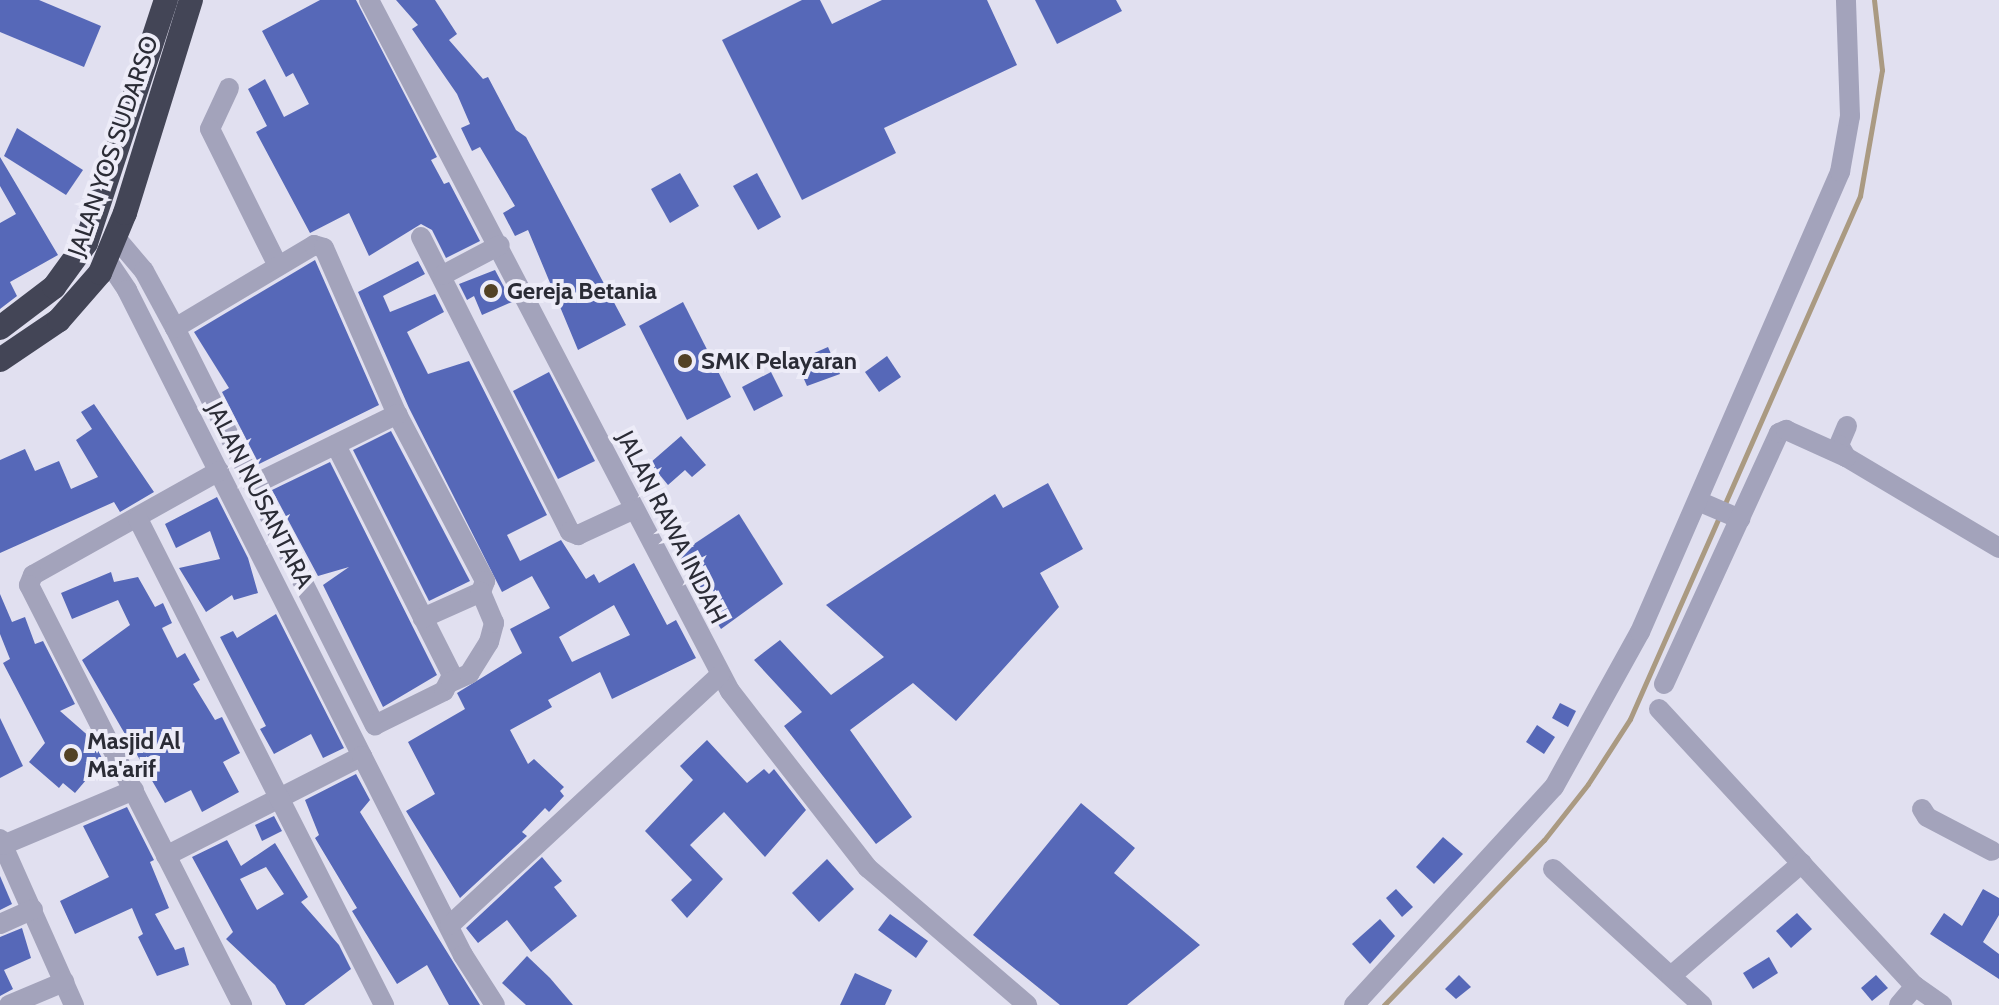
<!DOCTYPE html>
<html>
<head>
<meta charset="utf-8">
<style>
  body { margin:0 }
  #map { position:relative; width:1999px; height:1005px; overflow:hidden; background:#e1e0f0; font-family:Cabin,sans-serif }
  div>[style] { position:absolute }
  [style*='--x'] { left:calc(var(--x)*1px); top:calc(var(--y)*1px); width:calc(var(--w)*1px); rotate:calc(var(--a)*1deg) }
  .stream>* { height:5px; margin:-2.5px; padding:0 2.5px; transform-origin:2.5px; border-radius:2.5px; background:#aa9a82 }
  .building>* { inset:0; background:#5668b8 }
  .minor>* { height:20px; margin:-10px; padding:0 10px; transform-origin:10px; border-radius:10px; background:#a3a3bb }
  .highway>* { height:24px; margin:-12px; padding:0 12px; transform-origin:12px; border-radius:12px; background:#434556 }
  .dots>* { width:22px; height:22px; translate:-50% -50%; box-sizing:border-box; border:4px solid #edecf8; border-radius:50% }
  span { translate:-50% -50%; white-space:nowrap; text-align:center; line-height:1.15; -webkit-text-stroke:8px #edecf8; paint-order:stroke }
  .street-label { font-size:24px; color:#2b2c36 }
  .poi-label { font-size:24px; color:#2b2c36; font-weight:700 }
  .left { translate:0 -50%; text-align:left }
</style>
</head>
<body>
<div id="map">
  <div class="stream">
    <div style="--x:1723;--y:508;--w:341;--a:-66.3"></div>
    <div style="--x:1860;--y:196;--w:128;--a:-80.1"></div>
    <div style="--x:1882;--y:70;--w:70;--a:-96.5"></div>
    <div style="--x:1384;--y:1005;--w:230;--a:-45.9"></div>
    <div style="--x:1544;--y:840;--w:71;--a:-51.8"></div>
    <div style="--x:1588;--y:784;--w:77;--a:-57.1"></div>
    <div style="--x:1630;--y:719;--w:221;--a:-66.2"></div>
  </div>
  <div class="building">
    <div style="clip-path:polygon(0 0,39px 0,101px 26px,84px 67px,0 32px)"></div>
    <div style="clip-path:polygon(320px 0,356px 0,437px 157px,431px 160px,444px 184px,449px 182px,480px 241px,446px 258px,432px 230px,421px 224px,369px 256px,349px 213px,310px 233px,256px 132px,267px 126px,248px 89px,265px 79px,284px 117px,309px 104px,293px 73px,286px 77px,262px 31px)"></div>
    <div style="clip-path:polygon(396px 0,435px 0,457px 34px,449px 40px,483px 79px,488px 77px,516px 130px,526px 137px,626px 325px,578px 350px,528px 230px,515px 236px,503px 213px,515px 206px,480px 147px,472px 151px,461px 128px,470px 124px,457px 94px,412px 29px,418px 25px)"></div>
    <div style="clip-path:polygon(802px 0,820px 0,832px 24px,882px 0,987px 0,1017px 65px,884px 128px,896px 153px,802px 200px,722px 40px)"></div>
    <div style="clip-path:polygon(1035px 0,1116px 0,1122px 11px,1057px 44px)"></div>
    <div style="clip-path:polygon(17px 128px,83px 170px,66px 195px,4px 156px)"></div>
    <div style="clip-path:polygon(0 157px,58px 255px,10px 282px,17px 296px,0 309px,0 223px,16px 214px,0 186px)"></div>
    <div style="clip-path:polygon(680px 173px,699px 206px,670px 223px,651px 189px)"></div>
    <div style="clip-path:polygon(757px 173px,781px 217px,758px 230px,733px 186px)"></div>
    <div style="clip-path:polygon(315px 260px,379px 405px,259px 464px,222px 392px,229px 388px,194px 332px)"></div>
    <div style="clip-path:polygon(evenodd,418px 261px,425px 274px,383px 296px,390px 312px,435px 294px,444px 312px,407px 332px,428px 374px,469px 361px,547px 515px,507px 535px,520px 561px,561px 540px,586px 579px,594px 574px,599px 583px,634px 563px,667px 625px,676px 620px,696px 658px,612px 699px,600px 672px,548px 700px,552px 707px,510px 730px,528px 764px,534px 759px,564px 787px,560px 791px,564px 796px,549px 812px,545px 808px,522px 832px,527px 836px,460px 898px,406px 811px,435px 794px,408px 742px,465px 709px,457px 693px,522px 653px,510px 629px,550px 608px,532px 576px,502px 592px,409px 408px,358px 292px,418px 261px,614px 605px,630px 635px,572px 662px,559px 637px,614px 605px)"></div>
    <div style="clip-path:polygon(495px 270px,512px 302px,482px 315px,474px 296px,467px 300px,459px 284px)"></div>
    <div style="clip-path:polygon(683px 302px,731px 397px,687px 420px,639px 326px)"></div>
    <div style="clip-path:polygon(828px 347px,840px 374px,807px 386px,796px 361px)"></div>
    <div style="clip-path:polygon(887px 356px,901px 377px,879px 392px,865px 372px)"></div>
    <div style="clip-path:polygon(549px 372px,595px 461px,558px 479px,513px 391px)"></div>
    <div style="clip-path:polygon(771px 372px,783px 396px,754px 411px,742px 387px)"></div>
    <div style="clip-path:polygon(94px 404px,154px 492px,120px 512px,114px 502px,0 553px,0 460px,25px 449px,35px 471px,59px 461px,71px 489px,98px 477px,76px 440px,92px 429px,81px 412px)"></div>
    <div style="clip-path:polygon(391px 431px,470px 581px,429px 601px,353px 450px)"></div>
    <div style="clip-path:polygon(681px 436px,706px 465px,692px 477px,685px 470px,668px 485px,650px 463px)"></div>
    <div style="clip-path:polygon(330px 462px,437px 675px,383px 707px,323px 585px,349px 567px,318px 576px,272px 490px)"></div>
    <div style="clip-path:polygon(1048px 483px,1083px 549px,1040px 573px,1059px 607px,956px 721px,913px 683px,850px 730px,912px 817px,876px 844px,784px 726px,802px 712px,754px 660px,780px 640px,831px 695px,884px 657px,826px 605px,995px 494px,1003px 508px)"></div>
    <div style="clip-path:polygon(217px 497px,248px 558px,258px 593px,234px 600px,232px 595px,206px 612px,179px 568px,220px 559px,210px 531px,176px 548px,165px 524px)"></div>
    <div style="clip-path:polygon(739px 514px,783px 584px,721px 629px,676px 556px)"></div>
    <div style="clip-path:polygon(111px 572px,114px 582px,138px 577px,155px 607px,163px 603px,172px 623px,162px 628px,177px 658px,185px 653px,200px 680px,193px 684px,215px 720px,222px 717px,240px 753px,223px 762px,239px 792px,202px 812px,191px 790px,165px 803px,82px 660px,130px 625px,118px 600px,72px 619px,61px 593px)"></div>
    <div style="clip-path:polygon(0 594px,12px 622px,25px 617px,35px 644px,43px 641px,75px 704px,60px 711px,92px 739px,103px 760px,75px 793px,63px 783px,59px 788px,29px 762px,45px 743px,3px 663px,10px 659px,0 634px)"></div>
    <div style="clip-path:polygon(276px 614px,344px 748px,323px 758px,311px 734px,274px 754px,260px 729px,266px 726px,220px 637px,233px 631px,237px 638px)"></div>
    <div style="clip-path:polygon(1560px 703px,1576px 711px,1568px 727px,1552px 718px)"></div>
    <div style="clip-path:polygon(0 718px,23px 766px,0 778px)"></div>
    <div style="clip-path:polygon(1537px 725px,1555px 737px,1544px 754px,1526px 742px)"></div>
    <div style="clip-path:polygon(707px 740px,747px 783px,764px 769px,769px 774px,774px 769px,806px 810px,765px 857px,724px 812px,690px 845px,723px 879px,687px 918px,671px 900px,692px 880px,645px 831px,693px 780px,680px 766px)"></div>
    <div style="clip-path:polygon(356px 774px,370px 800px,360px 812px,480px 1005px,449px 1005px,427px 965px,397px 984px,352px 911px,357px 908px,315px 838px,319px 835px,305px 800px)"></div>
    <div style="clip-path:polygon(1081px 803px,1135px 848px,1114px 873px,1200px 945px,1127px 1005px,1060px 1005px,973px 935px)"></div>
    <div style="clip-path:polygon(127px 807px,154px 860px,150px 862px,169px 908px,155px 914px,175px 950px,184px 947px,189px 965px,157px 976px,138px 937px,143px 934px,132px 908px,75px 934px,60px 901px,109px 877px,83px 826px)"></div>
    <div style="clip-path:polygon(274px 816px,282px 831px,262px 841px,255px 825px)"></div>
    <div style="clip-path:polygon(1443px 837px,1463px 854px,1434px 884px,1416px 867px)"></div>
    <div style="clip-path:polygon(evenodd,227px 840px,241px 866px,275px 843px,308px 897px,301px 902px,339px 945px,351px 969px,304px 1005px,286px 1005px,275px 985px,226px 939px,233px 932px,192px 857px,227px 840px,266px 867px,284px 894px,257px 910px,240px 879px,266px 867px)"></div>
    <div style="clip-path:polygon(542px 857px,562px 881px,554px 887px,577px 916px,531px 952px,507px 920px,478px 943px,466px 928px)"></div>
    <div style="clip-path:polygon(827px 859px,854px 889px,819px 922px,792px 893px)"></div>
    <div style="clip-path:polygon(0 876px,12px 904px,0 910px)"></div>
    <div style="clip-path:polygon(1396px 889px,1413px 907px,1402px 917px,1386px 898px)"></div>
    <div style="clip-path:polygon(1983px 889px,1999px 898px,1999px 915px,1983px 942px,1999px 954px,1999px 979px,1930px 934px,1944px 913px,1962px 926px)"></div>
    <div style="clip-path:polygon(1797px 913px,1812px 929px,1791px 948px,1776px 931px)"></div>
    <div style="clip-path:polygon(890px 914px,928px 941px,916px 958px,878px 930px)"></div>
    <div style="clip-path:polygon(1380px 919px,1395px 936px,1370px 964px,1352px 944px)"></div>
    <div style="clip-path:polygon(22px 928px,31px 958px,4px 970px,13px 989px,0 996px,0 937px)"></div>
    <div style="clip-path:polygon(527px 956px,550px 978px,573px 1005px,526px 1005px,502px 983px)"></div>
    <div style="clip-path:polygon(1769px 957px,1778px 973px,1753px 989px,1743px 973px)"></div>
    <div style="clip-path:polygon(855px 973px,892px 990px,885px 1005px,840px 1005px)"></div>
    <div style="clip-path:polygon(1459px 975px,1471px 987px,1456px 999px,1445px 989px)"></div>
    <div style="clip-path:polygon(1876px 975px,1888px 988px,1872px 1001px,1861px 988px)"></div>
  </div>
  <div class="minor">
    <div style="--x:369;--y:0;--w:780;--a:62.42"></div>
    <div style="--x:730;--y:691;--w:224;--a:52.1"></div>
    <div style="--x:868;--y:868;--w:210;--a:40.7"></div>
    <div style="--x:229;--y:88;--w:45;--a:114.9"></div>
    <div style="--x:210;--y:129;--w:153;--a:63.6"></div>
    <div style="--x:421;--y:237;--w:330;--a:63.2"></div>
    <div style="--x:570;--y:532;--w:9;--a:21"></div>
    <div style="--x:578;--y:535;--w:60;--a:-24.8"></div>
    <div style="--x:116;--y:238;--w:43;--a:49.7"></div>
    <div style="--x:144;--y:271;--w:65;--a:61.5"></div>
    <div style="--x:175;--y:328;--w:445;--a:63.3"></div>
    <div style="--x:375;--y:725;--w:77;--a:-26.2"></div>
    <div style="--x:444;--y:691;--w:18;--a:-63"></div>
    <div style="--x:452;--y:675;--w:258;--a:-116.8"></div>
    <div style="--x:107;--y:260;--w:36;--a:56"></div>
    <div style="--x:127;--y:290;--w:522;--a:63.24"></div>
    <div style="--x:362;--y:756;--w:220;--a:153"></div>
    <div style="--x:443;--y:275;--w:64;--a:-27.8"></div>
    <div style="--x:175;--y:328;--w:162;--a:-30.8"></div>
    <div style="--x:314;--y:245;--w:10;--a:17"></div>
    <div style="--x:324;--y:248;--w:181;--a:66.3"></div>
    <div style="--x:397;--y:414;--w:189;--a:62.2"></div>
    <div style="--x:485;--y:581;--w:12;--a:110"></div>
    <div style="--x:481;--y:592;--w:64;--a:155.9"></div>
    <div style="--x:1847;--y:426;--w:21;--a:113"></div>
    <div style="--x:1839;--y:445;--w:14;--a:60"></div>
    <div style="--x:1846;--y:457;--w:178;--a:30.7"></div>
    <div style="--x:219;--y:471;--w:213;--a:150.8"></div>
    <div style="--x:33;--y:575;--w:11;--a:112"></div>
    <div style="--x:29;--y:585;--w:471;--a:63.1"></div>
    <div style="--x:253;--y:485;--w:161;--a:-26.2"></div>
    <div style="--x:1698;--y:501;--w:46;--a:23.2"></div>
    <div style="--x:138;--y:519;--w:545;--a:63.15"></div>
    <div style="--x:451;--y:682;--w:20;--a:-24"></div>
    <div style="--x:469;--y:674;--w:38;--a:-58"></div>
    <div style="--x:489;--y:642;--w:20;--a:-75"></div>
    <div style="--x:494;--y:623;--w:34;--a:-113"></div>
    <div style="--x:1664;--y:684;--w:276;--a:-65.4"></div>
    <div style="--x:1779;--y:433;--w:8;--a:-23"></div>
    <div style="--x:1786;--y:430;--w:66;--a:24.2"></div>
    <div style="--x:1659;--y:709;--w:377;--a:47.3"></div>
    <div style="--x:1915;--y:986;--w:33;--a:35"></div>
    <div style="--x:362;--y:756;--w:223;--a:63.1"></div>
    <div style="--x:463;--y:955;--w:59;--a:57.4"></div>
    <div style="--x:1922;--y:809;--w:9;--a:58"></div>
    <div style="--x:1927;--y:817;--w:73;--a:27.6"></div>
    <div style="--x:0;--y:839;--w:182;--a:66"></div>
    <div style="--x:3;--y:845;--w:142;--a:-22.8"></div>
    <div style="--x:1553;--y:869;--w:202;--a:42.4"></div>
    <div style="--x:0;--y:924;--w:36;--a:-24"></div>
    <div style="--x:450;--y:925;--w:368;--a:-42.8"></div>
    <div style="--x:1671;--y:976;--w:173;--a:-40.8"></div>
    <div style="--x:9;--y:1005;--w:60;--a:-22.7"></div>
    <div style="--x:1354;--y:1005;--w:296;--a:-47.5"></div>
    <div style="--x:1554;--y:787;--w:177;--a:-61"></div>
    <div style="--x:1640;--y:632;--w:502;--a:-66.5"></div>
    <div style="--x:1840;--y:172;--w:57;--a:-79.9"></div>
    <div style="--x:1850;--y:116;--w:116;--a:-92"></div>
    <div style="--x:1899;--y:1005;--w:25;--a:-50"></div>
  </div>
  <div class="highway">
    <div style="--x:0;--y:328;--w:68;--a:-37.2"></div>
    <div style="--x:54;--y:287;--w:54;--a:-54"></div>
    <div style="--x:86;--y:243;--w:256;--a:-71.8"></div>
    <div style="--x:0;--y:360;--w:71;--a:-34.1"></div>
    <div style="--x:59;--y:320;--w:62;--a:-48.9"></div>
    <div style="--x:100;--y:273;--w:65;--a:-67.4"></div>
    <div style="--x:125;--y:213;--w:223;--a:-72.8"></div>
  </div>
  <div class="dots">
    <div style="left:491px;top:291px;background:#534225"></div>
    <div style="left:685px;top:361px;background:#534225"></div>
    <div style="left:71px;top:755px;background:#534225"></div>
  </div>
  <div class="street-label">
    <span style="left:113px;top:146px;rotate:-71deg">JALAN YOS SUDARSO</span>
    <span style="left:260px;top:495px;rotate:63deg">JALAN NUSANTARA</span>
    <span style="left:672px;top:527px;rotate:63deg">JALAN RAWA INDAH</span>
  </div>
  <div class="poi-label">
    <span class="left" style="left:507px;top:291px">Gereja Betania</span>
    <span class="left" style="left:701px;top:361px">SMK Pelayaran</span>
    <span class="left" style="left:87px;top:755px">Masjid Al<br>Ma'arif</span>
  </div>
</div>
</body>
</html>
